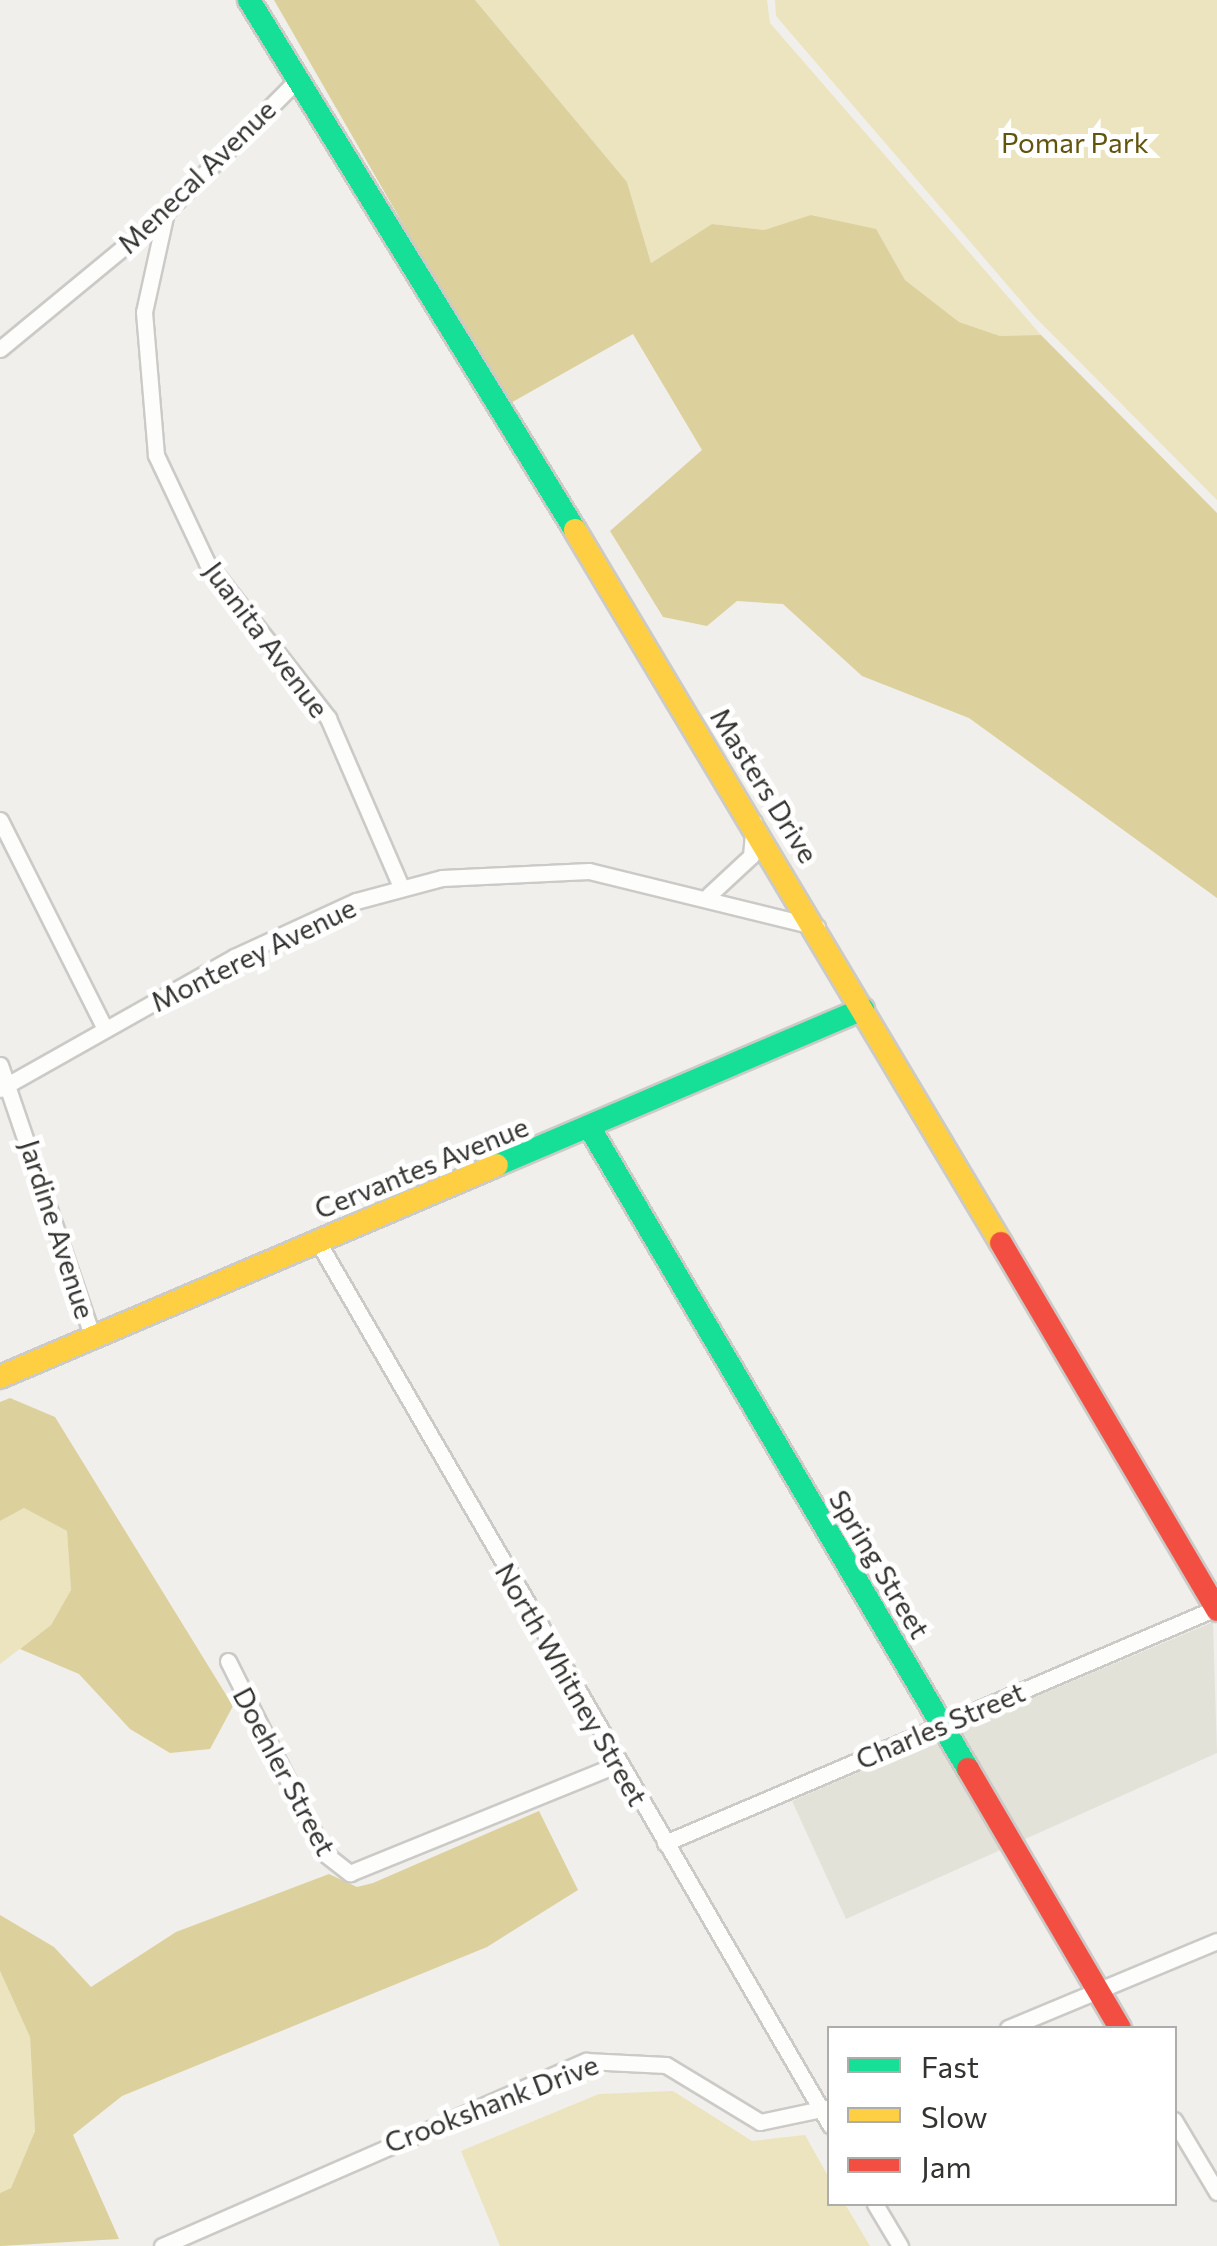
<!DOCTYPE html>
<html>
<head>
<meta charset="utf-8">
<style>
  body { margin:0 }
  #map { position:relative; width:1217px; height:2246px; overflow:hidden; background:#f0efeb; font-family:Commissioner,sans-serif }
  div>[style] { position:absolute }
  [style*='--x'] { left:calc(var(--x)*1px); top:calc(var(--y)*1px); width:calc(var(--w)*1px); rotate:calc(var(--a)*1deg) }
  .built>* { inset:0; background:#e3e2d8 }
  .green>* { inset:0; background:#ece4be }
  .forest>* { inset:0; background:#dcd09d }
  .roads { filter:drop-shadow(2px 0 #cbcac7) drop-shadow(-2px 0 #cbcac7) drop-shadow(0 2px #cbcac7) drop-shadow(0 -2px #cbcac7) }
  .street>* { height:15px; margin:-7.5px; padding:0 7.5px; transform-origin:7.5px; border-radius:7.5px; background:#fdfdfc }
  .fast>* { height:22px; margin:-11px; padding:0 11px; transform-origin:11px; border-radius:11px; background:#16e098 }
  .slow>* { height:22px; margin:-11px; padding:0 11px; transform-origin:11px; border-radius:11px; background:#ffcf43 }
  .jam>* { height:22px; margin:-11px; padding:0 11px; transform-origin:11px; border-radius:11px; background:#f24e42 }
  span { translate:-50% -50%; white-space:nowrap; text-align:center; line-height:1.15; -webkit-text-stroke:10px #fff; paint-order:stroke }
  .park-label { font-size:28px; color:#61540c }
  .street-label { font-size:28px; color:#333330 }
  .legend { position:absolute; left:827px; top:2026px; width:350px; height:180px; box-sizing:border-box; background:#fff; border:2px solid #adadac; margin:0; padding:12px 18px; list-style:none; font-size:30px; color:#333330 }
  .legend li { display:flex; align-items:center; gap:20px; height:50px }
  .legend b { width:50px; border:2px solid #adadac }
</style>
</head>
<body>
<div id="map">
  <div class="built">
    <div style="clip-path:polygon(1213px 1622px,1217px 1753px,1023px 1840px,957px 1730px)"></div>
    <div style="clip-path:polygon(939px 1738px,1005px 1848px,846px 1919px,792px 1801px)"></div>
  </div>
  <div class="green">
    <div style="clip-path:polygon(475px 0,767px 0,770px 23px,1041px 335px,1000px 336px,959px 322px,905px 280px,876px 230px,812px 215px,764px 230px,712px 224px,651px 263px,627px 182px)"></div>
    <div style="clip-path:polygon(775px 0,1217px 0,1217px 500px,1034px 316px,776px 16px)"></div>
    <div style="clip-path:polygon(24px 1508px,67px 1531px,71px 1590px,51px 1625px,0 1664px,0 1521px)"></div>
    <div style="clip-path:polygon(0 1971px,30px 2037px,35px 2131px,11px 2188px,0 2193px)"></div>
    <div style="clip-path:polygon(673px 2091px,752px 2141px,805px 2135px,829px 2178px,830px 2204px,845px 2204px,870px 2246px,500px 2246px,461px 2151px,599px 2094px)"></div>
  </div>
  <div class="forest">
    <div style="clip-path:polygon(274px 0,475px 0,627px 182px,651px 263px,712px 224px,764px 230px,811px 215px,876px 229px,905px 280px,959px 322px,1000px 336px,1041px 335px,1217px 513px,1217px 898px,969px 718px,862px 676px,783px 604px,737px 601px,707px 626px,663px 617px,610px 531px,702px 450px,633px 334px,507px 405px)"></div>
    <div style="clip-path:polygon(10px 1398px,55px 1417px,233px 1706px,210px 1749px,170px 1753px,130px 1729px,79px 1674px,20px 1649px,51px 1625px,71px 1590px,67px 1531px,24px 1508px,0 1521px,0 1402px)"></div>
    <div style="clip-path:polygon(539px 1811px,578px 1890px,487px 1947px,122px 2096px,73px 2135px,119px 2239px,0 2246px,0 2193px,11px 2188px,35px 2131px,30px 2037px,0 1971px,0 1915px,54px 1947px,91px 1987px,176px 1932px,329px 1874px,357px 1887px,373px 1883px)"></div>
  </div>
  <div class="roads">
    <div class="street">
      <div style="--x:166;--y:212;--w:102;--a:102.4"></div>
      <div style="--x:144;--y:312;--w:144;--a:85.2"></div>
      <div style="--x:156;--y:455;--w:119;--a:64.7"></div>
      <div style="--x:207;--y:563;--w:197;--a:52"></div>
      <div style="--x:328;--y:718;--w:184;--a:66.6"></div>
      <div style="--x:0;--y:349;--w:215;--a:-39.5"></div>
      <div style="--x:166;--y:212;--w:187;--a:-45.2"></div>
      <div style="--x:0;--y:820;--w:234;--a:63.3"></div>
      <div style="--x:709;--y:895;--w:57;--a:-42.9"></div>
      <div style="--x:751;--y:856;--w:34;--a:-85"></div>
      <div style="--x:0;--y:1065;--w:288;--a:71.2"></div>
      <div style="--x:0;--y:1089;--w:269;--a:-29.4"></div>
      <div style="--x:234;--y:957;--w:134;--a:-24.7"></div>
      <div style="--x:356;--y:901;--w:89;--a:-15"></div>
      <div style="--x:442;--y:878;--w:147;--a:-2.7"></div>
      <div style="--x:589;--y:871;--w:235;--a:13.8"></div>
      <div style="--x:318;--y:1242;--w:1021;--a:59.89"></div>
      <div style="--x:228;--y:1661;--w:215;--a:63.4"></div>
      <div style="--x:324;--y:1853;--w:33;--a:38"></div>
      <div style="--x:350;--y:1873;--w:290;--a:-22.1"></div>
      <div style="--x:665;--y:1843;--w:599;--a:-23.1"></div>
      <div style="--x:1008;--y:2028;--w:226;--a:-22.6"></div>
      <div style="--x:1174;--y:2120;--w:84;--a:59.2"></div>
      <div style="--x:875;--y:2204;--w:49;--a:59.2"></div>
      <div style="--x:162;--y:2246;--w:463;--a:-23.6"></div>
      <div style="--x:586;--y:2061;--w:80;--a:2.9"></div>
      <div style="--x:666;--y:2065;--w:110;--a:31.2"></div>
      <div style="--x:760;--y:2122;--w:67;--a:-12"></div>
    </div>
    <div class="fast">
      <div style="--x:249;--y:0;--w:622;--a:58.4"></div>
      <div style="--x:591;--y:1130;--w:742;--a:59.46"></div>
      <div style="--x:497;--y:1165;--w:398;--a:-23.1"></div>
    </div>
    <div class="slow">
      <div style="--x:575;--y:530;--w:831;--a:59.14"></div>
      <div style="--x:0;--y:1377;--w:540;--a:-23.1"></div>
    </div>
    <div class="jam">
      <div style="--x:1001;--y:1243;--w:426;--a:59.5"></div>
      <div style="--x:968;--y:1769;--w:300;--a:59.6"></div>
    </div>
  </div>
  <div class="park-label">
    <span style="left:1075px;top:142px">Pomar Park</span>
  </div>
  <div class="street-label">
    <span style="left:196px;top:176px;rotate:-44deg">Menecal Avenue</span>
    <span style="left:267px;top:639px;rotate:53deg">Juanita Avenue</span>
    <span style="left:765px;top:785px;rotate:58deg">Masters Drive</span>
    <span style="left:253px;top:954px;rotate:-26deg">Monterey Avenue</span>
    <span style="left:421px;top:1167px;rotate:-22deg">Cervantes Avenue</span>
    <span style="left:58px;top:1229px;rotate:72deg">Jardine Avenue</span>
    <span style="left:880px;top:1564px;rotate:59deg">Spring Street</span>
    <span style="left:572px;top:1684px;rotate:60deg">North Whitney Street</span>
    <span style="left:940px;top:1725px;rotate:-23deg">Charles Street</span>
    <span style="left:285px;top:1771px;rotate:62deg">Doehler Street</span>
    <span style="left:491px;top:2103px;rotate:-21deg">Crookshank Drive</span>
  </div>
  <ul class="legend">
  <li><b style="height:12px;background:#16e098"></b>Fast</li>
  <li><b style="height:12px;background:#ffcf43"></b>Slow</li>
  <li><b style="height:12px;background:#f24e42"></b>Jam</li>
  </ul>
</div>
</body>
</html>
